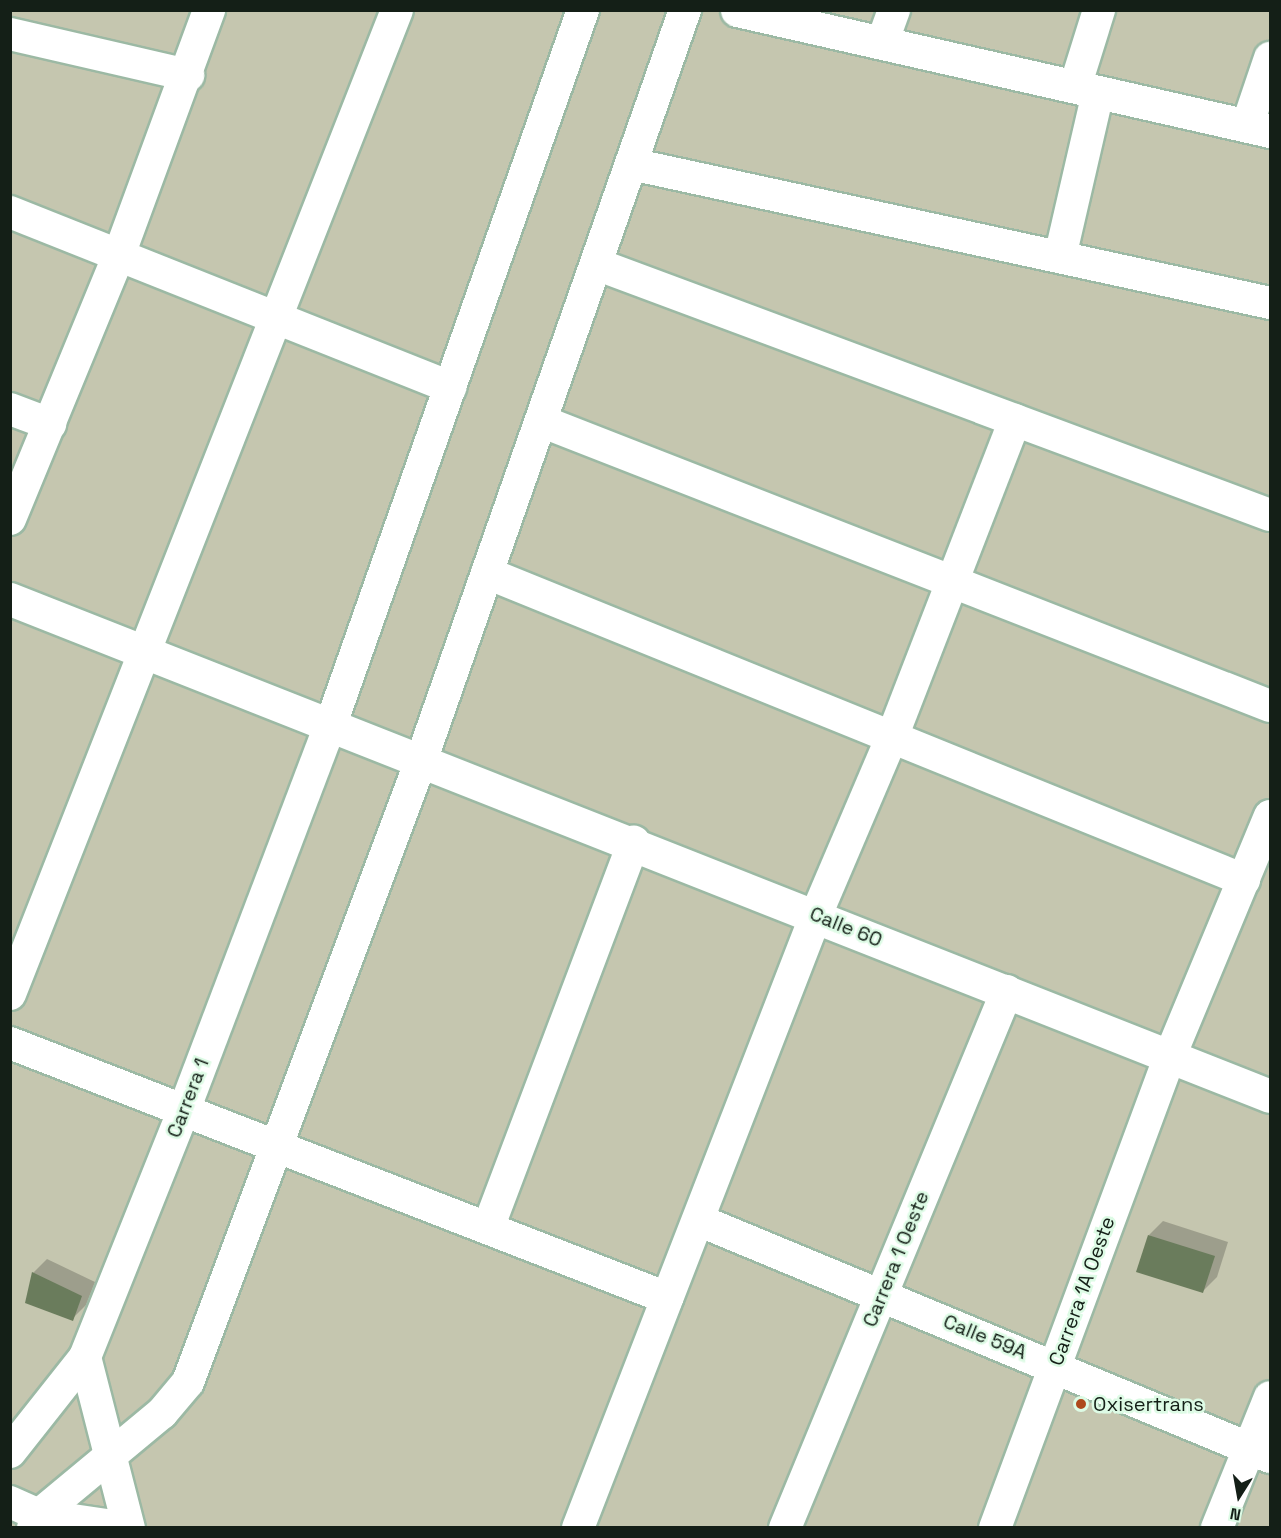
<!DOCTYPE html>
<html>
<head>
<meta charset="utf-8">
<style>
  body { margin:0 }
  #map { position:relative; width:1281px; height:1538px; overflow:hidden; background:#cfeed8; font-family:"Space Grotesk",sans-serif }
  div>[style] { position:absolute }
  [style*='--x'] { left:calc(var(--x)*1px); top:calc(var(--y)*1px); width:calc(var(--w)*1px); rotate:calc(var(--a)*1deg) }
  .green>* { inset:0; background:#c5c6af }
  .shadow>* { inset:0; background:#0003 }
  .building>* { inset:0; background:#6a7c5c }
  .roads { filter:drop-shadow(2px 0 #9cb9a4) drop-shadow(-2px 0 #9cb9a4) drop-shadow(0 2px #9cb9a4) drop-shadow(0 -2px #9cb9a4) }
  .minor>* { height:32px; margin:-16px; padding:0 16px; transform-origin:16px; border-radius:16px; background:#fff }
  .tertiary>* { height:33px; margin:-16.5px; padding:0 16.5px; transform-origin:16.5px; border-radius:16.5px; background:#fff }
  .dots>* { width:16px; height:16px; translate:-50% -50%; box-sizing:border-box; border:3px solid #ddfbe5; border-radius:50% }
  span { translate:-50% -50%; white-space:nowrap; text-align:center; line-height:1.15; -webkit-text-stroke:5px #ddfbe5; paint-order:stroke }
  .street-label { font-size:20px; color:#141f17 }
  .poi-label { font-size:20px; color:#141f17 }
  .left { translate:0 -50%; text-align:left }
  .frame { position:absolute; inset:0; border:12px solid #141f17; pointer-events:none }
  .north { position:absolute; left:1209px; top:1466px; width:60px; height:60px; -webkit-text-stroke:4px #ddfbe5; paint-order:stroke; rotate:191deg; font-size:16px; font-weight:700; line-height:24px; text-align:center; color:#141f17 }
  .north::after { content:''; display:block; margin:auto; width:21px; height:27px; background:#141f17; clip-path:polygon(50% 0,100% 100%,50% 72%,0 100%) }
</style>
</head>
<body>
<div id="map">
  <div class="green">
    <div style="clip-path:polygon(11px 11px,1270px 11px,1270px 1527px,11px 1527px)"></div>
  </div>
  <div class="shadow">
    <div style="clip-path:polygon(1163px 1221px,1228px 1242px,1217px 1277px,1203px 1291px,1149px 1235px)"></div>
    <div style="clip-path:polygon(47px 1259px,95px 1282px,86px 1305px,72px 1319px,33px 1273px)"></div>
  </div>
  <div class="building">
    <div style="clip-path:polygon(1148px 1235px,1215px 1256px,1203px 1293px,1136px 1272px)"></div>
    <div style="clip-path:polygon(32px 1272px,82px 1296px,73px 1321px,25px 1303px)"></div>
  </div>
  <div class="roads">
    <div class="minor">
      <div style="--x:10;--y:34;--w:183;--a:13"></div>
      <div style="--x:882;--y:43;--w:35;--a:-70"></div>
      <div style="--x:1075;--y:87;--w:81;--a:-72.7"></div>
      <div style="--x:1247;--y:126;--w:72;--a:-71.3"></div>
      <div style="--x:631;--y:164;--w:654;--a:12.27"></div>
      <div style="--x:10;--y:212;--w:474;--a:21.7"></div>
      <div style="--x:1060;--y:257;--w:169;--a:-77"></div>
      <div style="--x:596;--y:264;--w:719;--a:20.43"></div>
      <div style="--x:10;--y:409;--w:43;--a:20.6"></div>
      <div style="--x:541;--y:421;--w:783;--a:21.35"></div>
      <div style="--x:10;--y:519;--w:286;--a:-67.6"></div>
      <div style="--x:119;--y:255;--w:261;--a:-69.8"></div>
      <div style="--x:487;--y:573;--w:817;--a:22.07"></div>
      <div style="--x:10;--y:994;--w:1057;--a:-68.53"></div>
      <div style="--x:10;--y:1043;--w:705;--a:21.21"></div>
      <div style="--x:698;--y:1220;--w:619;--a:22.51"></div>
      <div style="--x:488;--y:1228;--w:413;--a:-69.3"></div>
      <div style="--x:85;--y:1357;--w:177;--a:75.6"></div>
      <div style="--x:10;--y:1452;--w:121;--a:-51.7"></div>
      <div style="--x:85;--y:1357;--w:266;--a:-68.2"></div>
      <div style="--x:184;--y:1110;--w:413;--a:-69.2"></div>
      <div style="--x:331;--y:724;--w:757;--a:-70.56"></div>
      <div style="--x:10;--y:1502;--w:32;--a:24"></div>
      <div style="--x:39;--y:1515;--w:89;--a:8.4"></div>
      <div style="--x:33;--y:1528;--w:14;--a:-65"></div>
      <div style="--x:39;--y:1515;--w:160;--a:-39.7"></div>
      <div style="--x:162;--y:1413;--w:40;--a:-50"></div>
      <div style="--x:188;--y:1382;--w:666;--a:-69.44"></div>
      <div style="--x:422;--y:758;--w:793;--a:-70.63"></div>
      <div style="--x:578;--y:1528;--w:658;--a:-68.78"></div>
      <div style="--x:816;--y:915;--w:194;--a:-66.9"></div>
      <div style="--x:892;--y:737;--w:340;--a:-68.8"></div>
      <div style="--x:785;--y:1528;--w:581;--a:-67.54"></div>
      <div style="--x:995;--y:1528;--w:503;--a:-69.66"></div>
      <div style="--x:1170;--y:1056;--w:260;--a:-67.4"></div>
      <div style="--x:1217;--y:1528;--w:141;--a:-68"></div>
    </div>
    <div class="tertiary">
      <div style="--x:737;--y:10;--w:547;--a:12.79"></div>
      <div style="--x:10;--y:599;--w:1354;--a:21.53"></div>
    </div>
  </div>
  <div class="dots">
    <div style="left:1081px;top:1404px;background:#ae491c"></div>
  </div>
  <div class="street-label">
    <span style="left:846px;top:927px;rotate:22deg">Calle 60</span>
    <span style="left:188px;top:1098px;rotate:-69deg">Carrera 1</span>
    <span style="left:896px;top:1259px;rotate:-68deg">Carrera 1 Oeste</span>
    <span style="left:1082px;top:1291px;rotate:-70deg">Carrera 1A Oeste</span>
    <span style="left:985px;top:1337px;rotate:22deg">Calle 59A</span>
  </div>
  <div class="poi-label">
    <span class="left" style="left:1093px;top:1404px">Oxisertrans</span>
  </div>
  <div class="frame"></div>
  <div class="north">N</div>
</div>
</body>
</html>
